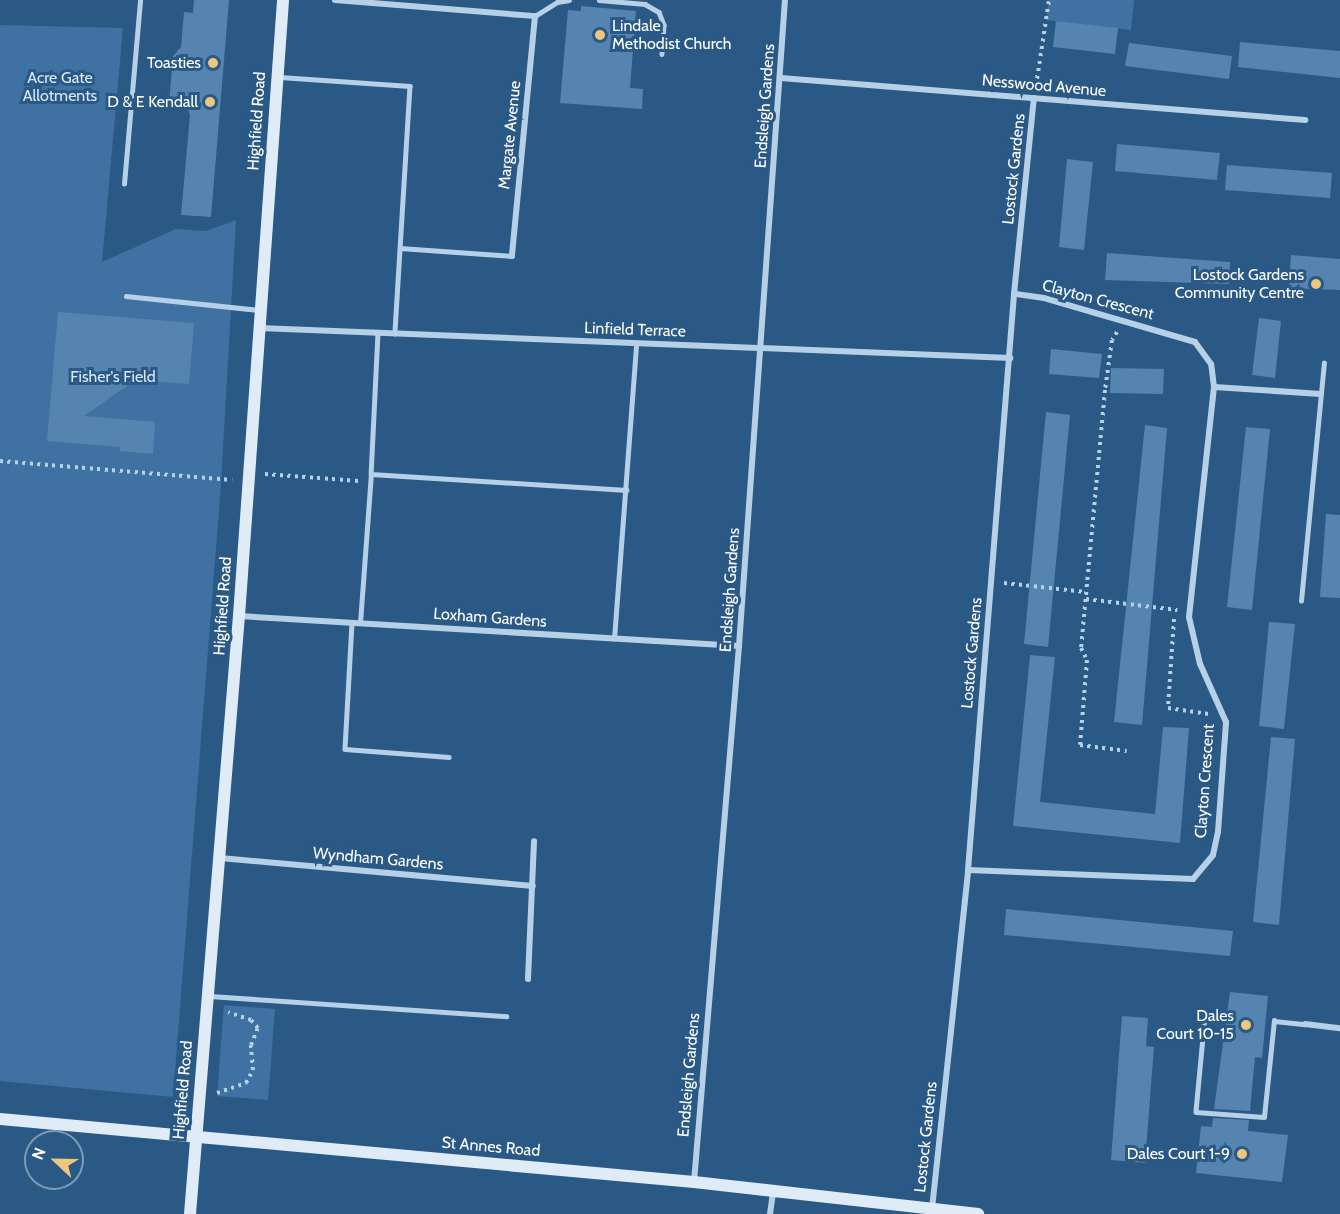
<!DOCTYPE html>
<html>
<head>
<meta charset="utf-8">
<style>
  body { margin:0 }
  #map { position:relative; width:1340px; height:1214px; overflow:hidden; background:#2a5986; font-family:Cabin,sans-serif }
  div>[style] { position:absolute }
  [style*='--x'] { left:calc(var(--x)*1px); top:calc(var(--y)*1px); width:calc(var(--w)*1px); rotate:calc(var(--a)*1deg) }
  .green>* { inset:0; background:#3f72a2 }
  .building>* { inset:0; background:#5684b0 }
  .path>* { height:4px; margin-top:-2px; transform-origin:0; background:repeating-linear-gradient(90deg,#b6d0e8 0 3px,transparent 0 7.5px) }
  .lane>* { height:4.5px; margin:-2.25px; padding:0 2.25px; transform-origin:2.25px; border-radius:2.25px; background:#b6d0e8 }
  .street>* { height:6px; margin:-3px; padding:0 3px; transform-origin:3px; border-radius:3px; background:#b6d0e8 }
  .secondary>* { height:12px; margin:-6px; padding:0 6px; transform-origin:6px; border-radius:6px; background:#dfebf7 }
  .dots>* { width:16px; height:16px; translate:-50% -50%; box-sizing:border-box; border:3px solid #2a5986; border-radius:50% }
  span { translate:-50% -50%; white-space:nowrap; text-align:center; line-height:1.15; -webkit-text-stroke:6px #2a5986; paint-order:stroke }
  .poi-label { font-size:16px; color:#fff }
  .left { translate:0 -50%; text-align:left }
  .right { translate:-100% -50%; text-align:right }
  .park-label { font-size:16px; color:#d9e8f6 }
  .street-label { font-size:16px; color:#fff }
  .north { position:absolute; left:24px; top:1130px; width:60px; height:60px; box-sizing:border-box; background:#2a5986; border:2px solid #7f9bb6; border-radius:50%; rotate:292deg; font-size:16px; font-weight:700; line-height:24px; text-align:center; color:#fff }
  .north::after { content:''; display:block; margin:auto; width:21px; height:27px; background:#eec67d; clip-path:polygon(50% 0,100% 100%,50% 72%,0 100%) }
</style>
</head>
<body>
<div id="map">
  <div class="green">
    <div style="clip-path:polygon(1049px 0,1134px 0,1131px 30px,1046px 20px)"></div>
    <div style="clip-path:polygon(0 25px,123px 28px,102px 262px,176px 229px,206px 231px,236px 220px,221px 484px,173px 1097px,0 1081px)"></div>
    <div style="clip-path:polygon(224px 1005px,275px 1009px,268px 1100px,217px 1096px)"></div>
  </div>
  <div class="building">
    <div style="clip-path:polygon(194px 0,229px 0,211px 217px,181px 215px,190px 115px,187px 107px,169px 105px,173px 56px,181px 47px,184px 12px,193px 13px)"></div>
    <div style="clip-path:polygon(581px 6px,636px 11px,630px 88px,643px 89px,642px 109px,560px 103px,568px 10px,581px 11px)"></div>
    <div style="clip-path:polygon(1056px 21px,1118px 28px,1115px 54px,1053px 47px)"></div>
    <div style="clip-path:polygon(1240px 42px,1340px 51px,1340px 78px,1238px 67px)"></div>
    <div style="clip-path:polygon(1129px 43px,1232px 56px,1229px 79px,1125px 66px)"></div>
    <div style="clip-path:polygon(1117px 144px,1220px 153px,1217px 180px,1115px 171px)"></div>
    <div style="clip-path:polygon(1067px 159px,1093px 162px,1084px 250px,1059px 247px)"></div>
    <div style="clip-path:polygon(1227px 165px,1332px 173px,1330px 198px,1225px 190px)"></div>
    <div style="clip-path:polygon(1107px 253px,1230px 262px,1229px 284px,1105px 280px)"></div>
    <div style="clip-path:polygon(1291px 255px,1340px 259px,1340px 290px,1289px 288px)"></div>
    <div style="clip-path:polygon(58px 312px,194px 323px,189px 384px,135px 380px,84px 416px,155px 422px,153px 454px,120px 451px,120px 447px,47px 441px)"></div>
    <div style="clip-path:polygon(1259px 318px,1281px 321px,1275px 378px,1252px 375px)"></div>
    <div style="clip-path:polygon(1051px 349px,1102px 354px,1099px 378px,1049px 374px)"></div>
    <div style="clip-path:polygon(1111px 368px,1164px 369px,1163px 394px,1110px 393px)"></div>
    <div style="clip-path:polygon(1046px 412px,1070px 415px,1048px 647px,1024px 644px)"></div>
    <div style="clip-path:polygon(1145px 425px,1167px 428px,1142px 725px,1114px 722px)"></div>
    <div style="clip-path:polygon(1246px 427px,1270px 429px,1252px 610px,1227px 607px)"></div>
    <div style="clip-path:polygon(1326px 514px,1340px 515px,1340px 598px,1320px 597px)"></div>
    <div style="clip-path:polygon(1269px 622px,1295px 624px,1284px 729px,1259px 726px)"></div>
    <div style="clip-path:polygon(1030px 655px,1055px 657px,1040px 802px,1155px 814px,1163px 727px,1189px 728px,1180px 843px,1013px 826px)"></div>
    <div style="clip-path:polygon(1271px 737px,1295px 739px,1279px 925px,1253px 922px)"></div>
    <div style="clip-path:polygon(1006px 909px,1233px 931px,1230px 956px,1004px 935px)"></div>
    <div style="clip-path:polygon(1230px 992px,1268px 996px,1262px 1058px,1255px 1057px,1250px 1111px,1214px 1109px)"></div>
    <div style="clip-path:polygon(1122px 1016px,1148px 1018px,1146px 1046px,1154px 1047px,1145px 1163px,1111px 1160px)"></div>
    <div style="clip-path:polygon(1213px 1118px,1249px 1120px,1248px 1131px,1288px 1135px,1282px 1182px,1196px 1173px,1201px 1126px,1212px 1127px)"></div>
  </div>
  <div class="path">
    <div style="--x:1036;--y:86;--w:87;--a:-81.4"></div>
    <div style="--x:1117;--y:332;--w:9;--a:122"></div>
    <div style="--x:1112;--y:340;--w:50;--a:98"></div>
    <div style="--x:1105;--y:390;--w:259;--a:95.3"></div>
    <div style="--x:1081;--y:648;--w:13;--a:63"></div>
    <div style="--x:1087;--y:660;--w:85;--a:94.7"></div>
    <div style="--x:1080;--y:745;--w:47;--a:7.3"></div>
    <div style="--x:0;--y:461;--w:233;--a:4.7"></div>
    <div style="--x:265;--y:474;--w:94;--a:4.3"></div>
    <div style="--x:1004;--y:583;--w:82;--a:6.3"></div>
    <div style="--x:1086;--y:599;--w:92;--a:6.9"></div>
    <div style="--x:1174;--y:619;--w:89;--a:93.9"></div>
    <div style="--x:1168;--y:708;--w:41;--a:8.3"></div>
    <div style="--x:217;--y:1093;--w:31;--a:-19"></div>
    <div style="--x:246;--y:1083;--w:15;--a:-62"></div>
    <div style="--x:253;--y:1070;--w:25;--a:-95"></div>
    <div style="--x:251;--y:1045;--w:18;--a:-68"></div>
    <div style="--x:258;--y:1028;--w:11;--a:-131"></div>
    <div style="--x:251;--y:1020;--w:24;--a:-161"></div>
  </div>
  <div class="lane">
    <div style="--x:599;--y:0;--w:46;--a:5"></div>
    <div style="--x:645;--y:4;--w:16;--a:30"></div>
    <div style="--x:659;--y:12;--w:14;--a:69"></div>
    <div style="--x:664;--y:25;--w:29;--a:94"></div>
    <div style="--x:535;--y:16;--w:26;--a:-32"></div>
    <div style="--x:557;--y:2;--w:12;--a:-9"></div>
    <div style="--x:280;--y:77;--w:130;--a:4"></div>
    <div style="--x:410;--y:86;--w:248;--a:93.5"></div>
    <div style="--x:124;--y:184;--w:185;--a:-85"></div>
    <div style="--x:400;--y:248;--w:112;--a:4.1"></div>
    <div style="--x:126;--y:296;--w:135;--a:6"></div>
    <div style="--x:378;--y:333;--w:141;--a:92.8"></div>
    <div style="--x:371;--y:474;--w:256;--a:3.6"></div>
    <div style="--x:1301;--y:601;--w:239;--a:-84.5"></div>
    <div style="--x:352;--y:623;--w:126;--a:93.2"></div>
    <div style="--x:345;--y:749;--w:104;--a:4.4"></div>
    <div style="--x:360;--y:623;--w:149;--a:-85.8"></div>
    <div style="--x:614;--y:639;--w:297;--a:-85.7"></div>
    <div style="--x:210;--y:996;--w:297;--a:3.9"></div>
    <div style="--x:1205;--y:1016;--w:96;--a:95.4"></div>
    <div style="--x:1196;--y:1112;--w:68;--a:4.2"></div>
    <div style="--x:1264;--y:1117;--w:97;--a:-84.1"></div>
    <div style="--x:1274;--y:1021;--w:31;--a:6"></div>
  </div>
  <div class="street">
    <div style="--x:335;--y:0;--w:201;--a:4.6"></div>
    <div style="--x:535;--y:16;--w:241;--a:95.5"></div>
    <div style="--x:781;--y:78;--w:526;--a:4.58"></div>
    <div style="--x:259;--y:328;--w:752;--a:2.29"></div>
    <div style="--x:1214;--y:387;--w:107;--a:3.7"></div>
    <div style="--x:239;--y:616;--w:501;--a:3.43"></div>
    <div style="--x:220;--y:858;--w:314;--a:5.1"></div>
    <div style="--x:968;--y:870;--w:225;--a:2.3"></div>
    <div style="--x:1193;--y:879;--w:31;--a:-50"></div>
    <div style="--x:1213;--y:855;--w:24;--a:-78"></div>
    <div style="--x:1218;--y:832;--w:110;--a:-85.8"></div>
    <div style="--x:1226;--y:722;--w:64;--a:-114.1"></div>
    <div style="--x:1200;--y:664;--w:48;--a:-103.2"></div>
    <div style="--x:1189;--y:617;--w:231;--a:-83.8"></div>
    <div style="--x:1214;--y:387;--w:23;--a:-97"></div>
    <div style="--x:1211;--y:364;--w:27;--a:-126"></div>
    <div style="--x:1195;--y:342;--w:157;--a:-163.8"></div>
    <div style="--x:1044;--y:298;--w:30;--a:-172"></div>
    <div style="--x:528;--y:979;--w:138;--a:-87.5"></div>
    <div style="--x:1305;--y:1024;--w:35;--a:7"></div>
    <div style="--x:694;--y:1182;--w:538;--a:-85.2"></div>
    <div style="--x:739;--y:646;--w:648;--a:-85.93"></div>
    <div style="--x:932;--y:1209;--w:341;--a:-83.9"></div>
    <div style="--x:968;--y:870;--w:578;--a:-85.43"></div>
    <div style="--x:1014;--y:294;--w:197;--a:-84.2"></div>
    <div style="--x:770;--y:1214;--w:22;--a:-82"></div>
  </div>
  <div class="secondary">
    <div style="--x:0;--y:1119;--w:697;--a:5.19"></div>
    <div style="--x:694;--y:1182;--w:286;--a:6.4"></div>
    <div style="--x:190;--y:1214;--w:600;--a:-85.32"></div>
    <div style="--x:239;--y:616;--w:618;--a:-85.91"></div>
  </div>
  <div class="dots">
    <div style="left:600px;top:35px;background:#eec67d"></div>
    <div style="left:213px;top:63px;background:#eec67d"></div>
    <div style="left:210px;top:102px;background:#eec67d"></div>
    <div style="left:1316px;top:284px;background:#eec67d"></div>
    <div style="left:1246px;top:1025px;background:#eec67d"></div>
    <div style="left:1242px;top:1154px;background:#eec67d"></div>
  </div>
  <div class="poi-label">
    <span class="left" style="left:612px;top:35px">Lindale<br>Methodist Church</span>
    <span class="right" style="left:201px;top:63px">Toasties</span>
    <span class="right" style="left:198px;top:102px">D &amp; E Kendall</span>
    <span class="right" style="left:1304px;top:284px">Lostock Gardens<br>Community Centre</span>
    <span class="right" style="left:1234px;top:1025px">Dales<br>Court 10-15</span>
    <span class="right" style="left:1230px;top:1154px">Dales Court 1-9</span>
  </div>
  <div class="park-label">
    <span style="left:60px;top:87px">Acre Gate<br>Allotments</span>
    <span style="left:113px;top:377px">Fisher's Field</span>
  </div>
  <div class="street-label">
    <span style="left:1044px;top:86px;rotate:5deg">Nesswood Avenue</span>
    <span style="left:765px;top:106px;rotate:-86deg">Endsleigh Gardens</span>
    <span style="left:257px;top:121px;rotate:-86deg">Highfield Road</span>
    <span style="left:510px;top:135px;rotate:-84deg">Margate Avenue</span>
    <span style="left:1014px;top:169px;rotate:-84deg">Lostock Gardens</span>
    <span style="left:1098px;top:300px;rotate:15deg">Clayton Crescent</span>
    <span style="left:635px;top:330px;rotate:2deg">Linfield Terrace</span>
    <span style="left:730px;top:590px;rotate:-86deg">Endsleigh Gardens</span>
    <span style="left:223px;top:606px;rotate:-86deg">Highfield Road</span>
    <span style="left:490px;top:618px;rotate:4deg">Loxham Gardens</span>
    <span style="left:972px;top:653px;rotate:-85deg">Lostock Gardens</span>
    <span style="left:1205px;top:781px;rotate:-86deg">Clayton Crescent</span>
    <span style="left:378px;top:859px;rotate:5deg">Wyndham Gardens</span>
    <span style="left:689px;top:1075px;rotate:-85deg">Endsleigh Gardens</span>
    <span style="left:183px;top:1090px;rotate:-85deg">Highfield Road</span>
    <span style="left:926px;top:1137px;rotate:-84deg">Lostock Gardens</span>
    <span style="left:491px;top:1147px;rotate:5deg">St Annes Road</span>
  </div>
  <div class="north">N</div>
</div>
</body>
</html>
